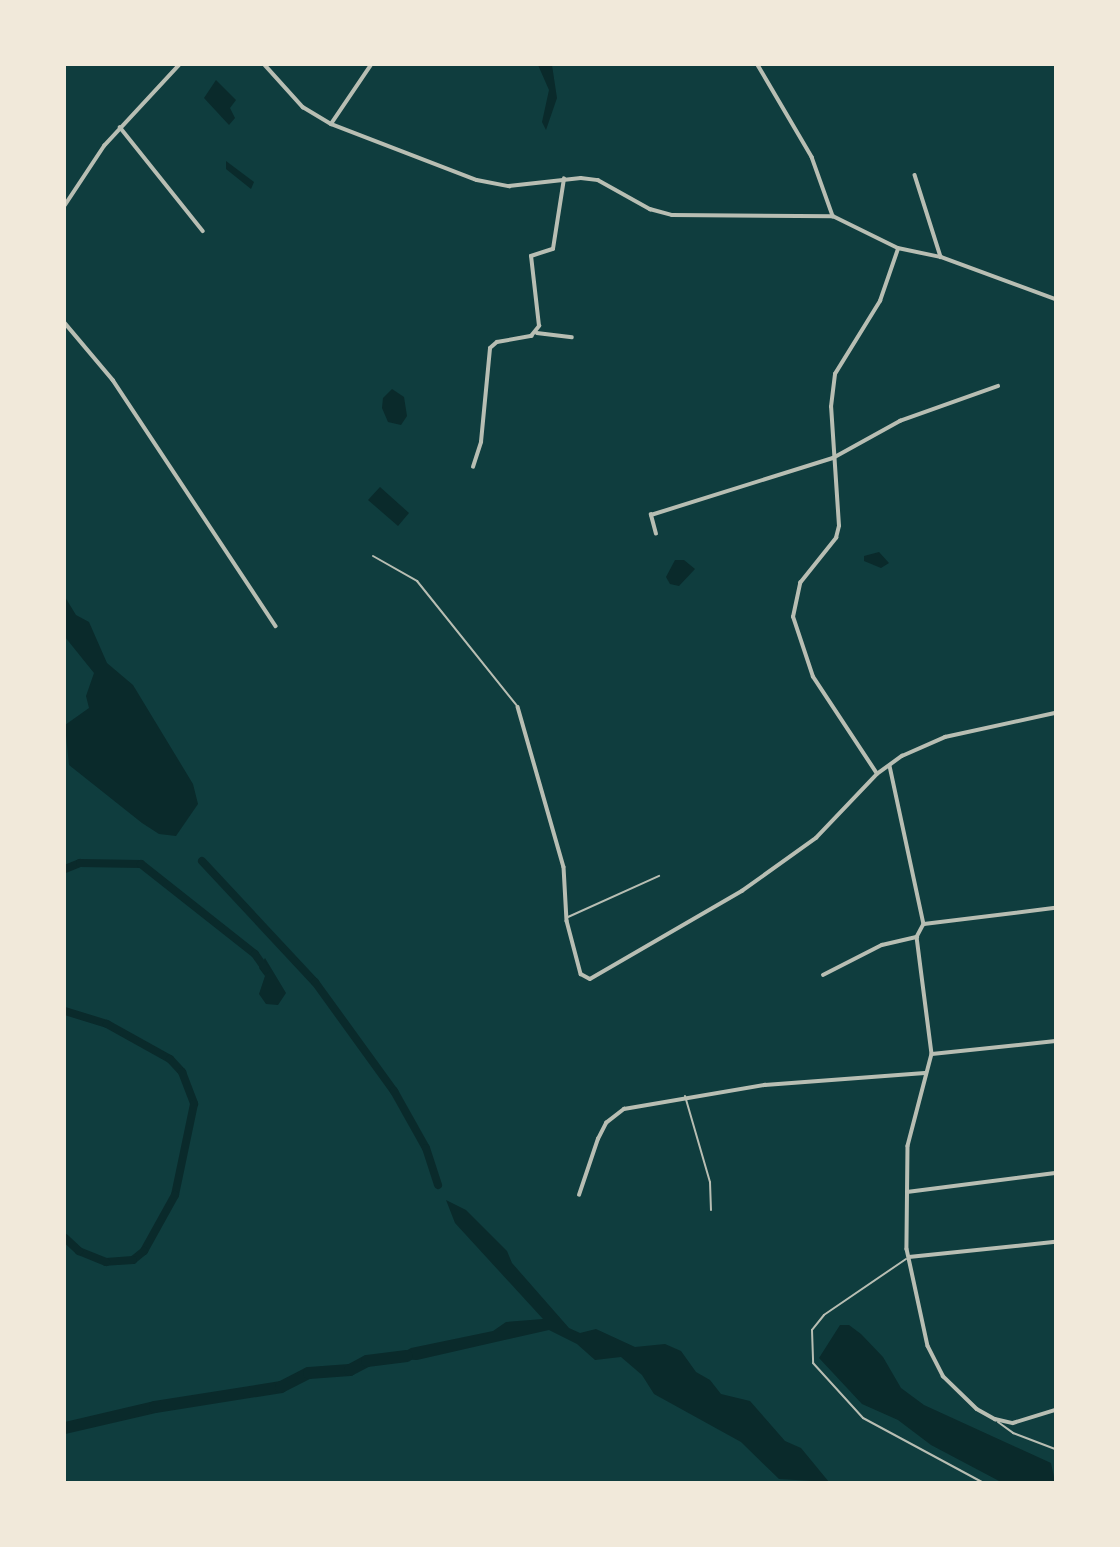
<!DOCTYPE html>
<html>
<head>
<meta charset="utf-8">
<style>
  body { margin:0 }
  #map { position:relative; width:1120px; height:1547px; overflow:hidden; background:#0f3d3e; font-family:Manrope,sans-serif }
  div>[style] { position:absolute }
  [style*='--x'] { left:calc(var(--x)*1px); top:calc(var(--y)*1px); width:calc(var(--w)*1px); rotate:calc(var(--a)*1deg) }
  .water>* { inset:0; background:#0a2a2b }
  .canal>* { height:8px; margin:-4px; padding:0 4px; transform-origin:4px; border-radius:4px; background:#0a2a2b }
  .river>* { height:12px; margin:-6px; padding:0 6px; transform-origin:6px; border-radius:6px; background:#0a2a2b }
  .service>* { height:2px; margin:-1px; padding:0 1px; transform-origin:1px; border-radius:1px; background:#b8beb3 }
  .minor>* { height:3.5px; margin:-1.75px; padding:0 1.75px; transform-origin:1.75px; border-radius:1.75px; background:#b8beb3 }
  span { translate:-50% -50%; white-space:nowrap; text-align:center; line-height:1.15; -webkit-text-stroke:7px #f1e9da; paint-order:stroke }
  .frame { position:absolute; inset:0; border:66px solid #f1e9da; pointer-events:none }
</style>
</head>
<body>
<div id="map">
  <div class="water">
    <div style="clip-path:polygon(538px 65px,552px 65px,557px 98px,546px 130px,542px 122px,549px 90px)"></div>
    <div style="clip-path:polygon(216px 80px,236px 100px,230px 108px,235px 118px,229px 125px,204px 98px)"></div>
    <div style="clip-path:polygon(226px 161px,254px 182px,251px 189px,226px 169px)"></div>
    <div style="clip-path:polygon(392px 389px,404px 397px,407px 416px,401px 425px,388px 422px,382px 408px,383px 398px)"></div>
    <div style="clip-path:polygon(380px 487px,409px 513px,398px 526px,368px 500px)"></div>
    <div style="clip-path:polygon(879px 552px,889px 563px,881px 568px,864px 561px,864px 556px)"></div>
    <div style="clip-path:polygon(675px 560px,684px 560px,695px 569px,679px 586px,670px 584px,666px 577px)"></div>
    <div style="clip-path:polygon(65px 597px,76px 615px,89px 622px,107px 663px,133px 685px,193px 784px,198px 804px,176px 836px,159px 834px,142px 823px,69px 765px,65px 725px,89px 708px,86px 696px,94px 673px,65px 637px)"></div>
    <div style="clip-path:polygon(265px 958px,286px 993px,278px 1005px,266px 1004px,259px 994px,265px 976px,259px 968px)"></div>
    <div style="clip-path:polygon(446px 1200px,466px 1210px,507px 1251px,512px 1263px,569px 1328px,580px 1333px,596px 1329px,635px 1347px,665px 1344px,681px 1351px,696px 1372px,710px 1380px,721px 1394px,750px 1401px,785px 1441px,801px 1448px,829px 1482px,779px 1479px,741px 1442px,654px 1394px,642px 1375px,621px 1357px,595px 1360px,577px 1344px,549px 1330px,417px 1360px,392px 1359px,411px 1348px,493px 1331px,506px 1322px,543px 1319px,455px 1223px)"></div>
    <div style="clip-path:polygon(840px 1325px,849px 1325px,861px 1334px,883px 1357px,901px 1388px,924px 1405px,1051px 1463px,1055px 1482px,1001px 1482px,931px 1445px,898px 1420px,862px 1404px,819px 1358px)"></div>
  </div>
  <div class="canal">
    <div style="--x:202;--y:861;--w:166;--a:47"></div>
    <div style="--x:315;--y:982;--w:135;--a:54.1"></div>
    <div style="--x:394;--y:1091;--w:65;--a:60.7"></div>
    <div style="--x:426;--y:1148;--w:39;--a:72"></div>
    <div style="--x:65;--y:869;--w:16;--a:-22"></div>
    <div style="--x:80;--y:863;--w:61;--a:0.9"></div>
    <div style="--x:141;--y:864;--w:145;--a:38.3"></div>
    <div style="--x:255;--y:954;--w:19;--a:55"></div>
    <div style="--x:65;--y:1011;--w:44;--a:17.2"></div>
    <div style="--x:107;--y:1024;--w:72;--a:29.1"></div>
    <div style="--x:170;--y:1059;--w:18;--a:47"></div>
    <div style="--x:182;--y:1072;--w:34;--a:69"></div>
    <div style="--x:194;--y:1104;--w:93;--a:101.8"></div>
    <div style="--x:175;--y:1195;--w:64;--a:119"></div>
    <div style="--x:144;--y:1251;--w:14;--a:141"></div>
    <div style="--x:133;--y:1260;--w:27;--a:176"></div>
    <div style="--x:106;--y:1262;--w:29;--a:-158"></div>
    <div style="--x:79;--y:1251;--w:19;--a:-137"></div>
  </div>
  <div class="river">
    <div style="--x:65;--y:1428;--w:92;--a:-13.1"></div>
    <div style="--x:155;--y:1407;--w:128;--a:-9"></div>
    <div style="--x:281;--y:1387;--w:31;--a:-27"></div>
    <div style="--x:309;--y:1373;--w:41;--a:-4.2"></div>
    <div style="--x:350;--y:1370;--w:19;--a:-28"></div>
    <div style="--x:367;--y:1361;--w:40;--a:-7.1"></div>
  </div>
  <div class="service">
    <div style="--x:373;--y:556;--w:51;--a:29.6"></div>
    <div style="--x:417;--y:581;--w:161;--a:51.3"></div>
    <div style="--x:568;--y:917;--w:100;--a:-24.3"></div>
    <div style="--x:685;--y:1096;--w:90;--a:73.8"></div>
    <div style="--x:710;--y:1182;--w:28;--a:88"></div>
    <div style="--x:906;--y:1259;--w:99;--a:145.7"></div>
    <div style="--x:824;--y:1315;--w:19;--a:129"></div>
    <div style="--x:812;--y:1330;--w:33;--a:88"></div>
    <div style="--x:813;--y:1363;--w:74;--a:47.7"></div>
    <div style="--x:863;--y:1418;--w:135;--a:28.3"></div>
    <div style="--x:998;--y:1422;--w:19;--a:36"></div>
    <div style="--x:1013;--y:1433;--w:45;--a:20.9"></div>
  </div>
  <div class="minor">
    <div style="--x:265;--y:65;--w:57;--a:47.9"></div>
    <div style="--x:303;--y:107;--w:33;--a:31"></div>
    <div style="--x:331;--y:124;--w:156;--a:21"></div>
    <div style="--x:477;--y:180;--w:33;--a:11"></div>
    <div style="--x:509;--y:186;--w:72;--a:-6.3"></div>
    <div style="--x:581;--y:178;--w:17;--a:7"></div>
    <div style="--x:598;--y:180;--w:60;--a:29.1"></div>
    <div style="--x:650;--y:209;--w:23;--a:15"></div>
    <div style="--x:672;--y:215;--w:161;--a:0.4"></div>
    <div style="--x:833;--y:216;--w:72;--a:26.2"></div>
    <div style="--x:898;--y:248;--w:44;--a:11.8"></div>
    <div style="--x:941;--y:257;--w:121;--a:20.2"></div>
    <div style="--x:758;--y:65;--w:107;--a:59.6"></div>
    <div style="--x:812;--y:157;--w:63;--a:70.4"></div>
    <div style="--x:331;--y:124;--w:71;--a:-55.9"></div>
    <div style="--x:120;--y:127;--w:133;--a:51.4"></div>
    <div style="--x:915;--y:175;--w:86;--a:72.4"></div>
    <div style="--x:65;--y:205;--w:71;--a:-56.5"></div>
    <div style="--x:104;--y:146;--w:110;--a:-47.2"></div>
    <div style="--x:65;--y:323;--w:75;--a:49.9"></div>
    <div style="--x:113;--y:380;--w:295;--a:56.5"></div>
    <div style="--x:537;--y:333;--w:35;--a:7"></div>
    <div style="--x:473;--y:467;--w:26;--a:-72"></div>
    <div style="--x:481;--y:442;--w:94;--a:-84.5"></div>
    <div style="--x:490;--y:348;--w:9;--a:-41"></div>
    <div style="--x:497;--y:342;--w:35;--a:-10"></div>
    <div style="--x:531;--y:336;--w:13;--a:-51"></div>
    <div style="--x:539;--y:326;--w:70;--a:-96.5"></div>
    <div style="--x:531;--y:256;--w:23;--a:-18"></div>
    <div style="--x:553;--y:249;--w:71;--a:-81.1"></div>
    <div style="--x:656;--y:534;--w:20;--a:-105"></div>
    <div style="--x:651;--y:515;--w:191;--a:-17.4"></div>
    <div style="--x:833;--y:458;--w:77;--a:-28.9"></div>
    <div style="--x:900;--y:421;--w:104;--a:-19.7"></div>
    <div style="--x:518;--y:707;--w:166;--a:74"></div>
    <div style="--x:564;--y:867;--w:54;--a:86.8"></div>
    <div style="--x:567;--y:921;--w:55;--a:75.2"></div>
    <div style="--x:581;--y:974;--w:10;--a:29"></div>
    <div style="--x:590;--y:979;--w:176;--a:-30.1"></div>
    <div style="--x:742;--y:891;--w:91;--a:-35.6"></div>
    <div style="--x:816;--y:838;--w:88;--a:-46.4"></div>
    <div style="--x:877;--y:774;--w:31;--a:-36"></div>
    <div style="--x:902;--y:756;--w:47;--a:-23.8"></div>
    <div style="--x:945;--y:737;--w:113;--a:-12.3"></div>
    <div style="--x:890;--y:766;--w:162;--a:77.9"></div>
    <div style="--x:924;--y:924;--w:15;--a:118"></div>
    <div style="--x:917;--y:937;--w:118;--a:82.7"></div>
    <div style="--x:932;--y:1054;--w:95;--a:104.6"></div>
    <div style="--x:908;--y:1146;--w:103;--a:90.6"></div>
    <div style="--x:907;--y:1249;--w:99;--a:77.8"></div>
    <div style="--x:928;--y:1346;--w:34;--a:63"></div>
    <div style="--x:943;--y:1376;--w:47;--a:44.1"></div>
    <div style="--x:977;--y:1409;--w:21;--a:29"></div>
    <div style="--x:995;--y:1419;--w:18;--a:13"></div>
    <div style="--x:1013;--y:1423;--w:44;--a:-17.2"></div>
    <div style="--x:877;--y:774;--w:116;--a:-123.4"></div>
    <div style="--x:813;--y:677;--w:63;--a:-108.4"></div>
    <div style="--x:793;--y:617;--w:35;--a:-78"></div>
    <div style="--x:800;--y:583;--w:58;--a:-51.3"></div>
    <div style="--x:836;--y:538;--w:12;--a:-76"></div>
    <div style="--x:839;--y:526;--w:119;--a:-93.8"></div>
    <div style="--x:831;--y:407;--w:33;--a:-83"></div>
    <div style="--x:835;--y:374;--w:86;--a:-58.3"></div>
    <div style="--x:880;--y:301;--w:55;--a:-70.9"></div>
    <div style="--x:924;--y:924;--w:132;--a:-7"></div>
    <div style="--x:823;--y:975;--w:66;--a:-27"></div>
    <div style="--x:882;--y:945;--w:36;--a:-13"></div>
    <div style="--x:932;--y:1054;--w:124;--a:-6"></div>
    <div style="--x:907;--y:1192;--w:149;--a:-7.3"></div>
    <div style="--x:579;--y:1195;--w:59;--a:-71.3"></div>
    <div style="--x:598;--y:1139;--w:18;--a:-63"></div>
    <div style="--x:606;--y:1123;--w:23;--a:-38"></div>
    <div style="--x:624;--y:1109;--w:143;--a:-9.7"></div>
    <div style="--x:765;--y:1085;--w:160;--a:-4.3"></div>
    <div style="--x:909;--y:1257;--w:147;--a:-5.9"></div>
  </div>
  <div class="frame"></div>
</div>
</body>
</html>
